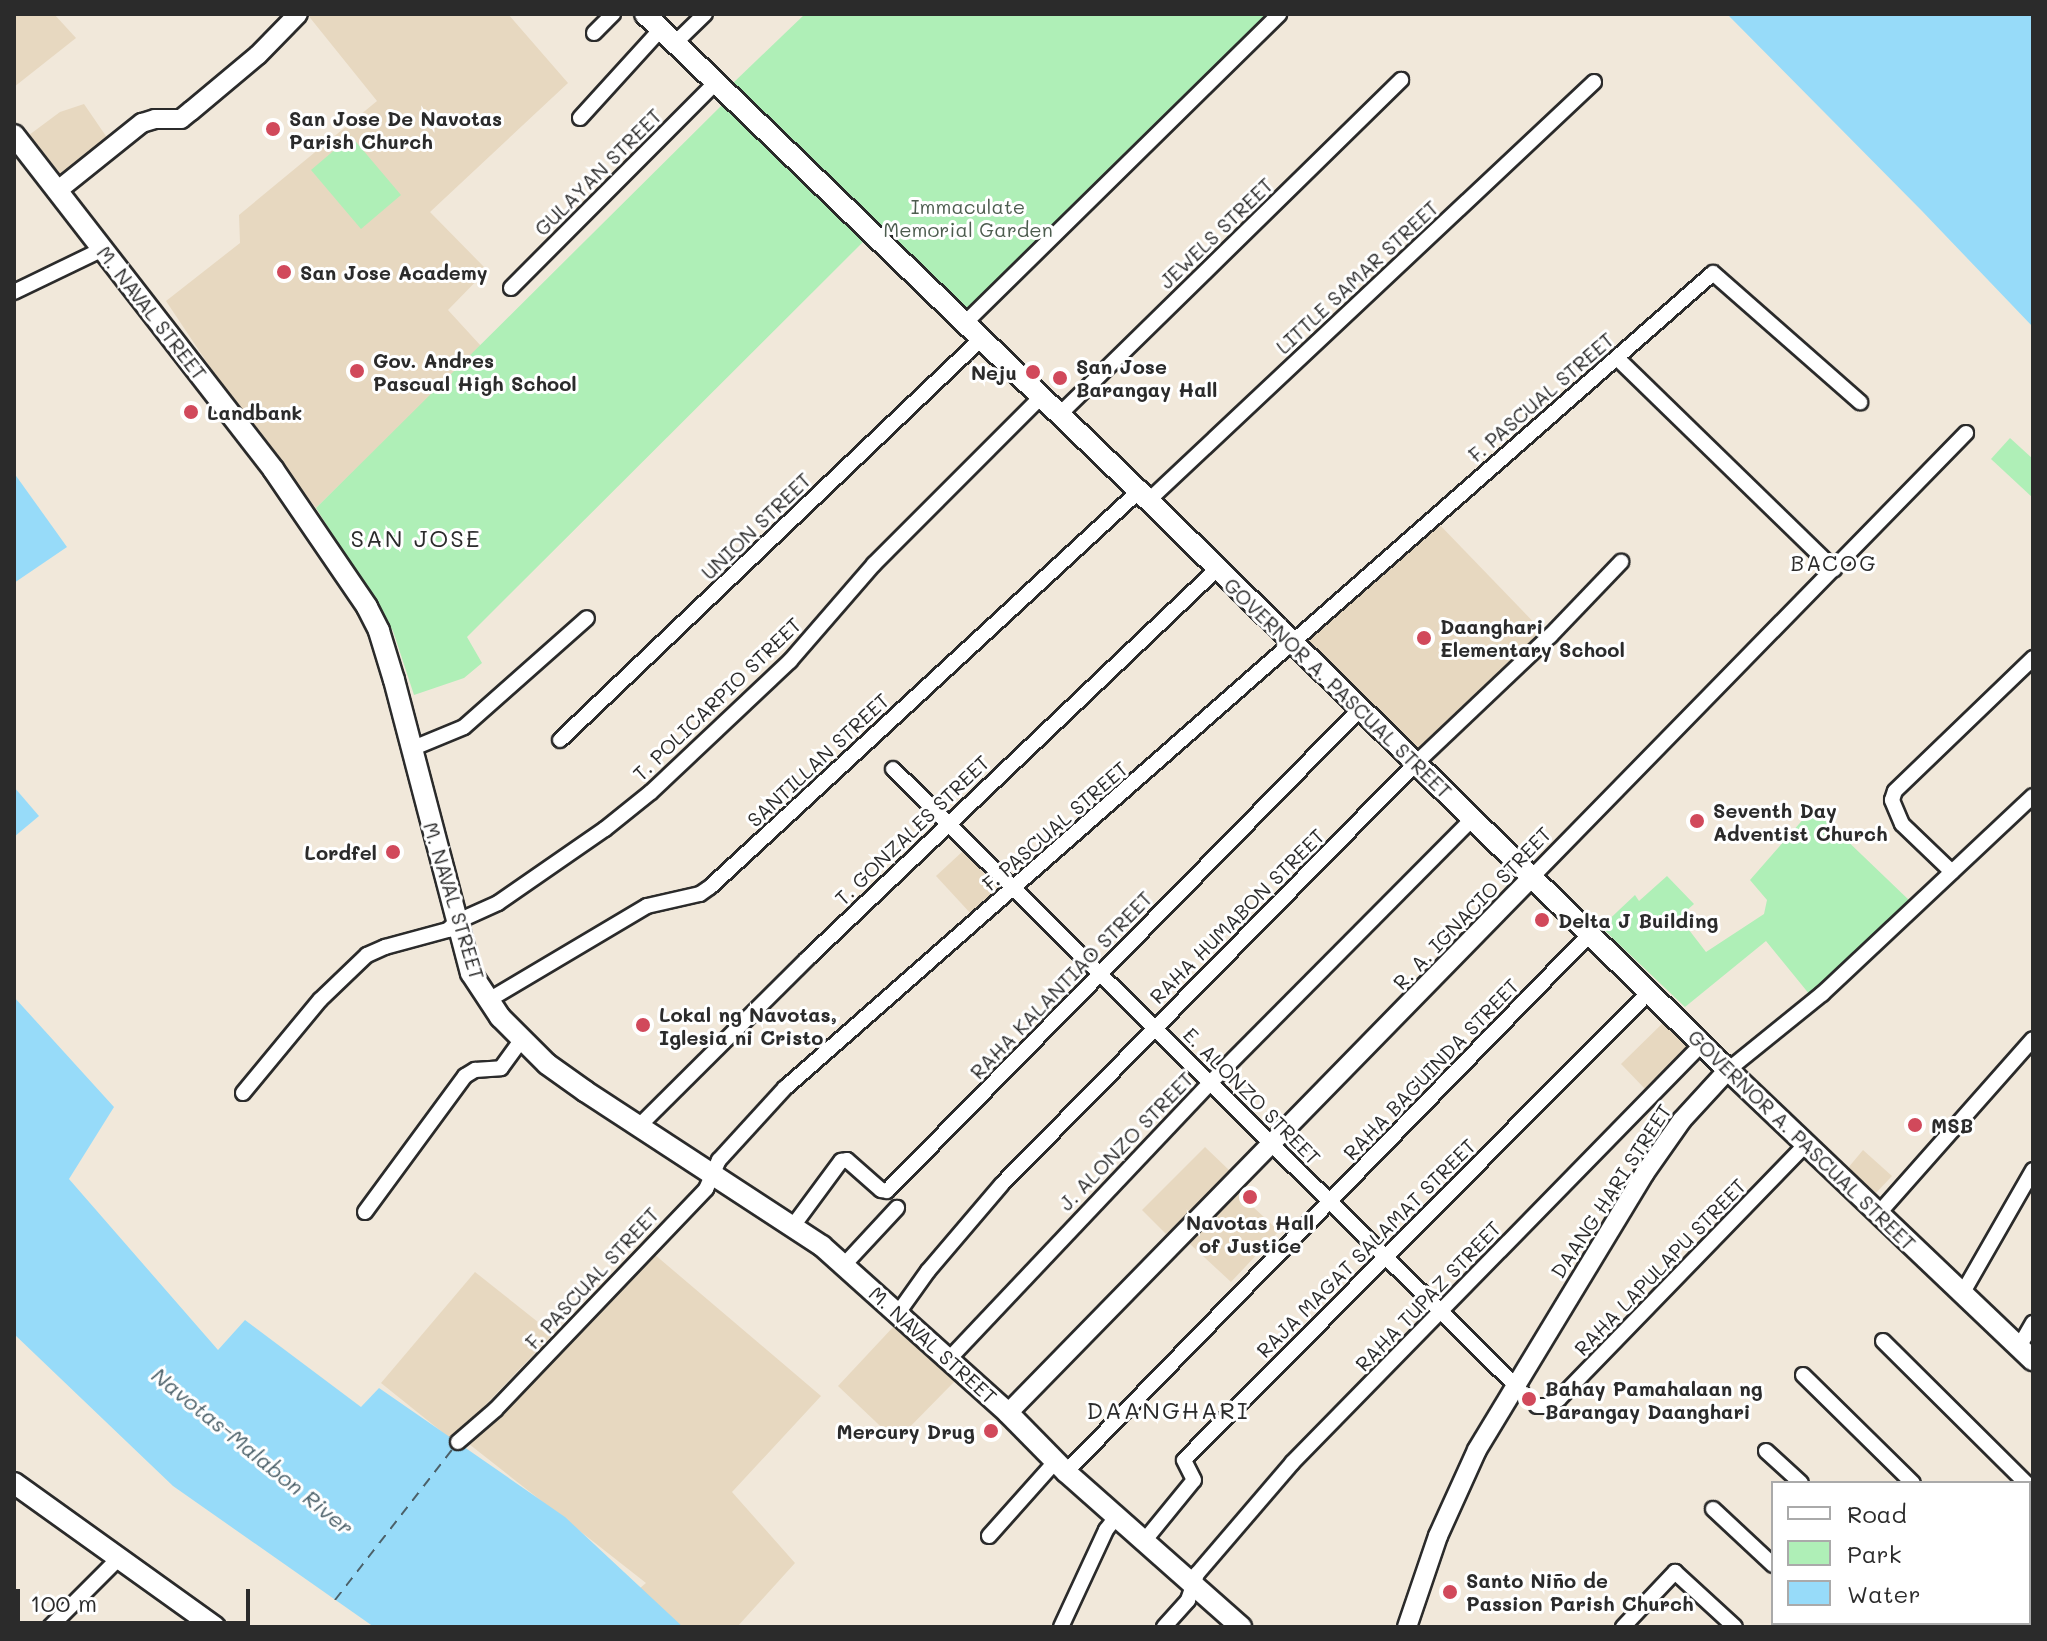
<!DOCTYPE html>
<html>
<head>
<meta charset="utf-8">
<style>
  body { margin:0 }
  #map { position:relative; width:2047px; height:1641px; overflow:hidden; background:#f1e8da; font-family:Mali,sans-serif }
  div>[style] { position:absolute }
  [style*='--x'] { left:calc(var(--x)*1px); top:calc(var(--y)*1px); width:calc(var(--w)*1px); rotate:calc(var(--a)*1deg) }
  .built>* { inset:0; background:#e7d8c0 }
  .green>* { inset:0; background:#afefb7 }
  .water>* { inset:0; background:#97dbf9 }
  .ferry>* { height:2px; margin-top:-1px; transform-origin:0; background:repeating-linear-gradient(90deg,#4b6069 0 10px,transparent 0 18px) }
  .roads { filter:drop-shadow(2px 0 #2b2b2b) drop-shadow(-2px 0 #2b2b2b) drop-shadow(0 2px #2b2b2b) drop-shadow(0 -2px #2b2b2b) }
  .minor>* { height:14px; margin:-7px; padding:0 7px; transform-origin:7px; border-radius:7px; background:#fff }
  .tertiary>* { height:18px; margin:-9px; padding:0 9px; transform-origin:9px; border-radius:9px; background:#fff }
  .secondary>* { height:20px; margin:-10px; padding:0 10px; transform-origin:10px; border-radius:10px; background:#fff }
  .dots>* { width:22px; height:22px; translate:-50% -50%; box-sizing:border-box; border:4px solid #fff; border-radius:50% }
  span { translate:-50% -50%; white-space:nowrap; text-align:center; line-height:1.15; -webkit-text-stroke:6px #fff; paint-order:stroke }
  .poi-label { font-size:20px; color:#2b2b2b; font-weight:700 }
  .left { translate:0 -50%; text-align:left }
  .right { translate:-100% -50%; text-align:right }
  .street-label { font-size:20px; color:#2b2b2b }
  .park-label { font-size:20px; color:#4c5c4e }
  .neighbourhood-label { font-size:22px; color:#2b2b2b; letter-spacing:2px }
  .water-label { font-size:22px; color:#4b6069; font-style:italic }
  .quarter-label { font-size:24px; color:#2b2b2b; letter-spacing:2px }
  .frame { position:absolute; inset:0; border:16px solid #2b2b2b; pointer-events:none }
  .legend { position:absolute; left:1771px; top:1481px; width:260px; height:144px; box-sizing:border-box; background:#fff; border:2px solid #aaa; margin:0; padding:10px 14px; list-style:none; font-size:24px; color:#2b2b2b }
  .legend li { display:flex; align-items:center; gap:16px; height:40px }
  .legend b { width:40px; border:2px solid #aaa }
  .scale { position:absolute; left:16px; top:1589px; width:234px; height:36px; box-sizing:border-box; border:4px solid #2b2b2b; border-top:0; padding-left:10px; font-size:24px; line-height:28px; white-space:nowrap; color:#2b2b2b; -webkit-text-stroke:6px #fff; paint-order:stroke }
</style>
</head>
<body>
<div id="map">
  <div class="built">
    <div style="clip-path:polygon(14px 14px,54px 14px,76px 38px,14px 87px)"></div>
    <div style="clip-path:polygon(307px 14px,508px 14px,568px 83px,430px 212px,487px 270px,448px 310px,481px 346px,316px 508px,230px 397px,166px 301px,240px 243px,239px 215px,377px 101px)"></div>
    <div style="clip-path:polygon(84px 104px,108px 139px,57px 180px,25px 138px,60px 112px)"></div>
    <div style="clip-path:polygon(1436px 521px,1545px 634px,1419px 757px,1303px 641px)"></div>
    <div style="clip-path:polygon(963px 851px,1000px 890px,972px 915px,936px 876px)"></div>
    <div style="clip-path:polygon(1671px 1015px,1699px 1043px,1648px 1092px,1621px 1064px)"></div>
    <div style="clip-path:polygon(1205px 1147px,1230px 1171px,1166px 1234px,1142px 1210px)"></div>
    <div style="clip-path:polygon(1863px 1150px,1892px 1176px,1876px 1193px,1848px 1168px)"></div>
    <div style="clip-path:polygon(1238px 1193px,1279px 1231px,1231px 1282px,1190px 1244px)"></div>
    <div style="clip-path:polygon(654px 1254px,821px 1396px,732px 1492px,795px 1563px,737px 1627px,625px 1627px,614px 1610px,646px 1583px,469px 1444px)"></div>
    <div style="clip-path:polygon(475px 1272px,553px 1334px,452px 1440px,381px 1383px)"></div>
    <div style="clip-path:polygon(895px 1325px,956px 1380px,896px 1441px,838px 1386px)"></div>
  </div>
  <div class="green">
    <div style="clip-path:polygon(805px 14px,1268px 14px,1273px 19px,966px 317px,732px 84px)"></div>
    <div style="clip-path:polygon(723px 104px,863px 242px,467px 637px,482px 663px,464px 678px,414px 695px,393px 631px,316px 508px)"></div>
    <div style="clip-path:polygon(351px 136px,401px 195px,361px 229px,311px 170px)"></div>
    <div style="clip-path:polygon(2010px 438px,2033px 459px,2033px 498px,1991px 459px)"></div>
    <div style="clip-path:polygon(1813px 808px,1911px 902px,1810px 995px,1766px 941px,1685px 1007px,1601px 927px,1635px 895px,1639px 901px,1667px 876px,1694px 904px,1679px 917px,1706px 952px,1764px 914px,1767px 900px,1750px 880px)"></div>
  </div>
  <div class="water">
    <div style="clip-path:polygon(1727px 14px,2033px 14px,2033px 327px,1922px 211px)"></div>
    <div style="clip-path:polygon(14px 473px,67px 547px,14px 583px)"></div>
    <div style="clip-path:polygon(14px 787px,39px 816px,14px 837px)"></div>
    <div style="clip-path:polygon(14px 997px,114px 1107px,69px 1179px,218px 1350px,245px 1320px,361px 1407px,379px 1388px,565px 1517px,683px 1627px,374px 1627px,173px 1486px,14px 1334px)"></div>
  </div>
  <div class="ferry">
    <div style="--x:335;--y:1600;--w:195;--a:-52.1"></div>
  </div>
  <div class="roads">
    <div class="minor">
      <div style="--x:594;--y:33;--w:27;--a:-45"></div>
      <div style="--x:674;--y:44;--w:43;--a:-44.1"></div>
      <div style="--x:580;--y:118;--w:119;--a:-47.7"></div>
      <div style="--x:511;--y:288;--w:288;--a:-45.1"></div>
      <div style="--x:14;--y:292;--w:99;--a:-25.8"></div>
      <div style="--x:964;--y:324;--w:442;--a:-44.5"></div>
      <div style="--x:1617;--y:358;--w:303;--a:44.2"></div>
      <div style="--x:1059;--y:415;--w:479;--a:-44.4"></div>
      <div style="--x:1148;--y:501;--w:612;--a:-43.21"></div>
      <div style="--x:560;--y:740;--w:580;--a:-43.6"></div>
      <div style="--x:411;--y:749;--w:57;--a:-22.5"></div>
      <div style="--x:464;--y:727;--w:164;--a:-41.5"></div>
      <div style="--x:893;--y:769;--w:884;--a:44.72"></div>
      <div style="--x:1952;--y:872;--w:69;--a:-136.2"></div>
      <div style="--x:1902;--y:824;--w:26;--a:-113"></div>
      <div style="--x:1892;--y:800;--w:9;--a:-72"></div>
      <div style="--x:1895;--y:791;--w:192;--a:-43.9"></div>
      <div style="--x:1532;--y:877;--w:621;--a:-45.65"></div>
      <div style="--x:487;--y:1001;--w:186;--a:-30.7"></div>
      <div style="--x:647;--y:906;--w:54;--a:-12.8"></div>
      <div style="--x:700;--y:894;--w:12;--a:-35"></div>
      <div style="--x:710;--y:887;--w:584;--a:-42.71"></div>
      <div style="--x:1728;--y:1070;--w:121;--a:-39"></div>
      <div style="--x:1822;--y:994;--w:289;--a:-43.2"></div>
      <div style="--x:243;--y:1093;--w:121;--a:-50.4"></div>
      <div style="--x:320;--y:1000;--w:65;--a:-43.8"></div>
      <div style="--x:367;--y:955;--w:20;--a:-24"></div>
      <div style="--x:385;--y:947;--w:65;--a:-15.1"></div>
      <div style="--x:448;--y:930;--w:11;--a:-45"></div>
      <div style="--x:456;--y:922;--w:46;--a:-24.3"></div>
      <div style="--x:498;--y:903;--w:130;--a:-34.7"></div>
      <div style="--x:605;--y:829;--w:59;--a:-38.8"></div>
      <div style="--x:651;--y:792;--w:191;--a:-43.3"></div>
      <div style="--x:790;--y:661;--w:128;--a:-49.1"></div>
      <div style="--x:874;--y:564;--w:236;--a:-45"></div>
      <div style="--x:639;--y:1126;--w:237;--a:-44.8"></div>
      <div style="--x:807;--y:959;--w:566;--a:-43.57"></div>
      <div style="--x:365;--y:1212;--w:169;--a:-53.7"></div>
      <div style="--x:465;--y:1076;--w:12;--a:-31"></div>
      <div style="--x:475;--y:1070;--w:26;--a:-4"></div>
      <div style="--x:501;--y:1068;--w:36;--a:-54"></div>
      <div style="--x:1879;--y:1213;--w:232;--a:-48.5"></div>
      <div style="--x:793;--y:1226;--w:81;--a:-53.6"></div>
      <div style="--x:841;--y:1161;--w:6;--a:-9"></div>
      <div style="--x:847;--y:1160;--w:45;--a:41.4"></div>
      <div style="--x:881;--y:1190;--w:6;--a:9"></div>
      <div style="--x:887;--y:1191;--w:675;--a:-45.54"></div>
      <div style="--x:844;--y:1265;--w:78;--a:-47.1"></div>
      <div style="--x:1962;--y:1294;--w:143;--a:-60.2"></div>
      <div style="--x:898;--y:1313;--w:52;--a:-54.5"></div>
      <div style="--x:928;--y:1271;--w:114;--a:-49.6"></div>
      <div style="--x:1002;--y:1184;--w:590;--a:-45.48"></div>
      <div style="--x:1416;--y:763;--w:185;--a:-43.5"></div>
      <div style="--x:1550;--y:636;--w:103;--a:-46.2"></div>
      <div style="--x:1883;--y:1341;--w:202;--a:44.8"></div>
      <div style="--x:2019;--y:1347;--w:28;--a:-60"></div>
      <div style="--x:949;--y:1359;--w:380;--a:-46.6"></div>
      <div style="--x:1210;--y:1083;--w:372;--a:-45.2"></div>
      <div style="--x:1803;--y:1375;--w:154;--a:44.5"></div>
      <div style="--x:1537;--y:1406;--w:11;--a:0"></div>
      <div style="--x:1548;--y:1406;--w:13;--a:-32"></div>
      <div style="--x:1559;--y:1399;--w:354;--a:-45.9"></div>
      <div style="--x:458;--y:1442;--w:49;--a:-40.9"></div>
      <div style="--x:495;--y:1410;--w:306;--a:-46.3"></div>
      <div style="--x:706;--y:1189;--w:32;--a:-66"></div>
      <div style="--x:719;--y:1160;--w:98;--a:-47.5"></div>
      <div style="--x:785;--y:1088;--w:1235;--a:-41.29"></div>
      <div style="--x:1713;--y:273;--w:196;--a:41.3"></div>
      <div style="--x:1766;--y:1451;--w:47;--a:42.4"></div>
      <div style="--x:1066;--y:1472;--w:751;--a:-45.76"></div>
      <div style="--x:1713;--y:1509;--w:82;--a:43"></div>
      <div style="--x:989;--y:1536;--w:99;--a:-48.3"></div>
      <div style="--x:1145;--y:1540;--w:77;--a:-50.8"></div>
      <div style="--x:1194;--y:1480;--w:22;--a:-117"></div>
      <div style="--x:1184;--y:1460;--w:660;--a:-45.18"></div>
      <div style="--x:2029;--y:1596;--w:6;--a:45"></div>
      <div style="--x:1836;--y:1623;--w:6;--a:45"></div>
      <div style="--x:1951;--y:1623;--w:6;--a:45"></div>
      <div style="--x:50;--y:1627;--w:98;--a:-45"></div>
      <div style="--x:1061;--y:1627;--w:107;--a:-65.1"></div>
      <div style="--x:1106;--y:1530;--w:18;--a:-52"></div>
      <div style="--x:1164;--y:1627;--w:36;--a:-48"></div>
      <div style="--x:1188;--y:1600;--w:28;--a:-71"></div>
      <div style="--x:1197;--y:1574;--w:146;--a:-49.4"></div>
      <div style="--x:1292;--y:1463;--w:586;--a:-45.62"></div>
      <div style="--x:1623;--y:1627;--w:76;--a:-46.6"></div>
      <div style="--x:1675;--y:1572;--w:81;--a:42.5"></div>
    </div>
    <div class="tertiary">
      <div style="--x:57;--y:191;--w:109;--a:-38.7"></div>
      <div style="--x:142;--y:123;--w:14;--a:-17"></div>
      <div style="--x:155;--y:119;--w:26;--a:0"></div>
      <div style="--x:181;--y:119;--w:13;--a:-39"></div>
      <div style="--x:191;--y:111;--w:87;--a:-39.9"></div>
      <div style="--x:258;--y:55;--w:57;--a:-45.7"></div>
      <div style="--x:1008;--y:1413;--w:750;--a:-45.65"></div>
      <div style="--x:2029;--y:1526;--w:6;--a:-45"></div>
      <div style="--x:1407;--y:1627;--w:96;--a:-71.2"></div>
      <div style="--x:1438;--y:1536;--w:94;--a:-65.6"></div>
      <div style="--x:1477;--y:1450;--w:323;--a:-58.8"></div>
      <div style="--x:1644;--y:1174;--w:66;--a:-54.9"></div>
      <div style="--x:1682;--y:1120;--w:68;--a:-47.4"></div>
      <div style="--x:1932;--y:1627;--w:5;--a:-53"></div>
    </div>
    <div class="secondary">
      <div style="--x:645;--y:14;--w:687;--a:44"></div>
      <div style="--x:1139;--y:491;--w:826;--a:44.51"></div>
      <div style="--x:1728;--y:1070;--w:421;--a:43.6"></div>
      <div style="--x:14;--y:135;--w:423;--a:52.2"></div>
      <div style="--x:273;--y:469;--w:167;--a:55.7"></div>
      <div style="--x:367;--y:607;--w:27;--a:63"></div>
      <div style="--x:379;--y:631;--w:51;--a:73"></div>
      <div style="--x:394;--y:680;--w:303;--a:75.3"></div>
      <div style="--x:471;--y:973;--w:53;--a:56.6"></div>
      <div style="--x:500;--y:1017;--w:66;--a:45"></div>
      <div style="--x:547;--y:1064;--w:47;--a:35.4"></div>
      <div style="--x:585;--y:1091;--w:283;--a:33.2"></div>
      <div style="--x:822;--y:1246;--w:250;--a:41.9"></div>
      <div style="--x:1008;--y:1413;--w:83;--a:45.5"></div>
      <div style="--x:1066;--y:1472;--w:234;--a:41.5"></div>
      <div style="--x:14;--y:1483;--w:247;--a:35.6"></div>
    </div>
  </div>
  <div class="dots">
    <div style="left:273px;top:129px;background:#d1495b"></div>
    <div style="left:284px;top:272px;background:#d1495b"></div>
    <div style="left:357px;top:371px;background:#d1495b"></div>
    <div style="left:1033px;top:372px;background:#d1495b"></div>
    <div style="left:1060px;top:378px;background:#d1495b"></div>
    <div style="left:191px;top:412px;background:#d1495b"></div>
    <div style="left:1424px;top:638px;background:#d1495b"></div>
    <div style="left:1697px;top:821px;background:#d1495b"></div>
    <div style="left:393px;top:852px;background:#d1495b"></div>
    <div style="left:1542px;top:920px;background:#d1495b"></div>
    <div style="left:643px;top:1025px;background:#d1495b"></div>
    <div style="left:1915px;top:1125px;background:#d1495b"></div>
    <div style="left:1250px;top:1197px;background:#d1495b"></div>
    <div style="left:1529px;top:1399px;background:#d1495b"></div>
    <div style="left:991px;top:1431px;background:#d1495b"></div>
    <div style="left:1450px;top:1592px;background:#d1495b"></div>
  </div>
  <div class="poi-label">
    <span class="left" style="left:289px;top:130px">San Jose De Navotas<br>Parish Church</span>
    <span class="left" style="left:300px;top:272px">San Jose Academy</span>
    <span class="left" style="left:373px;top:372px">Gov. Andres<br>Pascual High School</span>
    <span class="left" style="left:1076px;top:378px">San Jose<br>Barangay Hall</span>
    <span class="right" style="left:1017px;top:372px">Neju</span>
    <span class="left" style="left:207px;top:412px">Landbank</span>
    <span class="left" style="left:1440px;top:638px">Daanghari<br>Elementary School</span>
    <span class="left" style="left:1713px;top:822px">Seventh Day<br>Adventist Church</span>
    <span class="right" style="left:377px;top:852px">Lordfel</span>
    <span class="left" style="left:1558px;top:920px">Delta J Building</span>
    <span class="left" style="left:659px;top:1026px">Lokal ng Navotas,<br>Iglesia ni Cristo</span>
    <span class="left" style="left:1931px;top:1125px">MSB</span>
    <span style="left:1250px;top:1234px">Navotas Hall<br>of Justice</span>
    <span class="left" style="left:1545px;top:1400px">Bahay Pamahalaan ng<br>Barangay Daanghari</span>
    <span class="right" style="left:975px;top:1431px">Mercury Drug</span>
    <span class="left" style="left:1466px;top:1592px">Santo Niño de<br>Passion Parish Church</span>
  </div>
  <div class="street-label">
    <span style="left:598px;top:172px;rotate:-45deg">GULAYAN STREET</span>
    <span style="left:1216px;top:233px;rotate:-44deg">JEWELS STREET</span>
    <span style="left:1357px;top:277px;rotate:-43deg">LITTLE SAMAR STREET</span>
    <span style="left:152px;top:313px;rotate:52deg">M. NAVAL STREET</span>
    <span style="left:1541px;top:397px;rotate:-41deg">F. PASCUAL STREET</span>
    <span style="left:756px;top:526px;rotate:-44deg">UNION STREET</span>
    <span style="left:1338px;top:688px;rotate:44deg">GOVERNOR A. PASCUAL STREET</span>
    <span style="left:717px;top:699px;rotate:-44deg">T. POLICARPIO STREET</span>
    <span style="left:818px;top:760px;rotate:-43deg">SANTILLAN STREET</span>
    <span style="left:1055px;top:826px;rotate:-41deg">F. PASCUAL STREET</span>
    <span style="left:912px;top:830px;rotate:-44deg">T. GONZALES STREET</span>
    <span style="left:454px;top:901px;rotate:73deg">M. NAVAL STREET</span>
    <span style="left:1472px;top:908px;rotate:-46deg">R. A. IGNACIO STREET</span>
    <span style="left:1237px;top:916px;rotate:-45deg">RAHA HUMABON STREET</span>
    <span style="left:1061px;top:985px;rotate:-46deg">RAHA KALANTIAO STREET</span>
    <span style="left:1431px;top:1069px;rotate:-46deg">RAHA BAGUINDA STREET</span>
    <span style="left:1252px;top:1096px;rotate:45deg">E. ALONZO STREET</span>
    <span style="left:1802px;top:1140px;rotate:44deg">GOVERNOR A. PASCUAL STREET</span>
    <span style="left:1126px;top:1141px;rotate:-46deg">J. ALONZO STREET</span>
    <span style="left:1611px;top:1191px;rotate:-57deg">DAANG HARI STREET</span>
    <span style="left:1366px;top:1248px;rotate:-45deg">RAJA MAGAT SALAMAT STREET</span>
    <span style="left:1660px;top:1267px;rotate:-46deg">RAHA LAPULAPU STREET</span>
    <span style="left:592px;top:1278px;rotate:-47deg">F. PASCUAL STREET</span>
    <span style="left:1428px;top:1296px;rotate:-46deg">RAHA TUPAZ STREET</span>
    <span style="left:933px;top:1345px;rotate:42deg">M. NAVAL STREET</span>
  </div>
  <div class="park-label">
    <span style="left:968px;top:218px">Immaculate<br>Memorial Garden</span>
  </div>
  <div class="neighbourhood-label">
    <span style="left:1834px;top:563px">BACOG</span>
  </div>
  <div class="water-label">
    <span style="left:253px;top:1451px;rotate:39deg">Navotas-Malabon River</span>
  </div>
  <div class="quarter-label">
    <span style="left:416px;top:538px">SAN JOSE</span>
    <span style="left:1168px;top:1410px">DAANGHARI</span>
  </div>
  <div class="frame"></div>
  <ul class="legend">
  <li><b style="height:10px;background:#fff"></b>Road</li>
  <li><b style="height:22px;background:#afefb7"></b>Park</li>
  <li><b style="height:22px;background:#97dbf9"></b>Water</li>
  </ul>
  <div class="scale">100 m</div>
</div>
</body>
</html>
